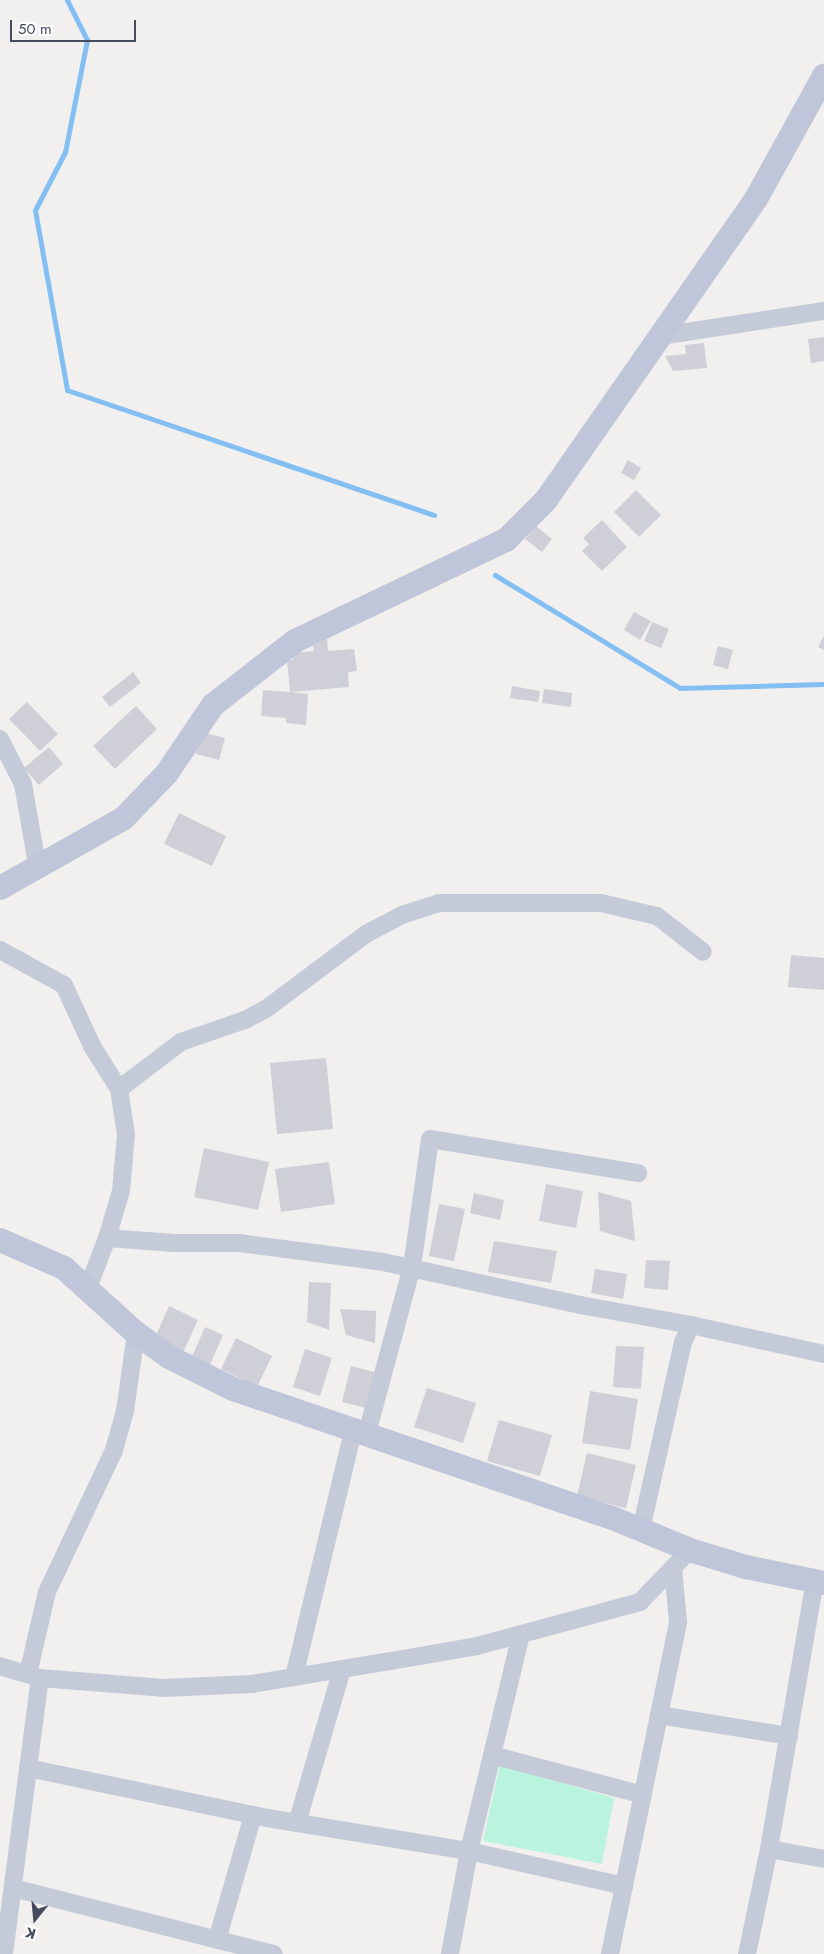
<!DOCTYPE html>
<html>
<head>
<meta charset="utf-8">
<style>
  body { margin:0 }
  #map { position:relative; width:824px; height:1954px; overflow:hidden; background:#f2efef; font-family:Jost,sans-serif }
  div>[style] { position:absolute }
  [style*='--x'] { left:calc(var(--x)*1px); top:calc(var(--y)*1px); width:calc(var(--w)*1px); rotate:calc(var(--a)*1deg) }
  .green>* { inset:0; background:#baf3de }
  .stream>* { height:5px; margin:-2.5px; padding:0 2.5px; transform-origin:2.5px; border-radius:2.5px; background:#83bff3 }
  .building>* { inset:0; background:#cecfd7 }
  .street>* { height:18px; margin:-9px; padding:0 9px; transform-origin:9px; border-radius:9px; background:#c4cad8 }
  .secondary>* { height:24px; margin:-12px; padding:0 12px; transform-origin:12px; border-radius:12px; background:#c0c6d9 }
  span { translate:-50% -50%; white-space:nowrap; text-align:center; line-height:1.15; -webkit-text-stroke:4.5px #fff; paint-order:stroke }
  .north { position:absolute; left:10px; top:1894px; width:50px; height:50px; -webkit-text-stroke:4px #fff; paint-order:stroke; rotate:197deg; font-size:14px; font-weight:700; line-height:20px; text-align:center; color:#454c5e }
  .north::after { content:''; display:block; margin:auto; width:18px; height:22px; background:#454c5e; clip-path:polygon(50% 0,100% 100%,50% 72%,0 100%) }
  .scale { position:absolute; left:10px; top:20px; width:126px; height:22px; box-sizing:border-box; border:2px solid #454c5e; border-top:0; padding-left:6px; font-size:15px; line-height:18px; white-space:nowrap; color:#454c5e; -webkit-text-stroke:4px #fff; paint-order:stroke }
</style>
</head>
<body>
<div id="map">
  <div class="green">
    <div style="clip-path:polygon(500px 1765px,614px 1798px,602px 1864px,483px 1841px)"></div>
  </div>
  <div class="stream">
    <div style="--x:67;--y:0;--w:45;--a:63.4"></div>
    <div style="--x:87;--y:40;--w:114;--a:101.1"></div>
    <div style="--x:65;--y:152;--w:65;--a:117.3"></div>
    <div style="--x:35;--y:210;--w:183;--a:79.9"></div>
    <div style="--x:67;--y:390;--w:388;--a:18.8"></div>
    <div style="--x:495;--y:575;--w:217;--a:31.4"></div>
    <div style="--x:680;--y:688;--w:144;--a:-1.6"></div>
  </div>
  <div class="building">
    <div style="clip-path:polygon(824px 337px,824px 361px,811px 363px,808px 339px)"></div>
    <div style="clip-path:polygon(704px 343px,707px 368px,673px 371px,665px 356px,686px 354px,685px 345px)"></div>
    <div style="clip-path:polygon(628px 460px,641px 468px,634px 480px,621px 473px)"></div>
    <div style="clip-path:polygon(636px 490px,661px 515px,639px 537px,614px 512px)"></div>
    <div style="clip-path:polygon(602px 520px,627px 547px,602px 571px,582px 551px,589px 544px,583px 538px)"></div>
    <div style="clip-path:polygon(536px 526px,552px 539px,542px 552px,525px 539px)"></div>
    <div style="clip-path:polygon(634px 612px,651px 621px,640px 640px,624px 630px)"></div>
    <div style="clip-path:polygon(652px 622px,669px 629px,661px 648px,644px 641px)"></div>
    <div style="clip-path:polygon(824px 636px,824px 650px,818px 647px)"></div>
    <div style="clip-path:polygon(327px 638px,328px 651px,354px 649px,357px 671px,348px 672px,349px 687px,291px 692px,308px 694px,306px 725px,286px 723px,286px 718px,261px 716px,263px 690px,290px 692px,287px 661px,293px 660px,293px 653px,314px 651px,313px 646px)"></div>
    <div style="clip-path:polygon(718px 646px,733px 650px,728px 669px,713px 665px)"></div>
    <div style="clip-path:polygon(133px 672px,141px 683px,110px 707px,102px 697px)"></div>
    <div style="clip-path:polygon(512px 686px,540px 691px,538px 702px,510px 698px)"></div>
    <div style="clip-path:polygon(544px 689px,572px 693px,571px 707px,542px 703px)"></div>
    <div style="clip-path:polygon(27px 702px,58px 734px,40px 751px,9px 719px)"></div>
    <div style="clip-path:polygon(136px 706px,157px 729px,115px 769px,93px 746px)"></div>
    <div style="clip-path:polygon(202px 732px,225px 738px,219px 760px,196px 754px)"></div>
    <div style="clip-path:polygon(49px 747px,63px 764px,39px 785px,24px 768px)"></div>
    <div style="clip-path:polygon(179px 813px,226px 836px,212px 866px,164px 844px)"></div>
    <div style="clip-path:polygon(791px 955px,824px 958px,824px 990px,788px 987px)"></div>
    <div style="clip-path:polygon(326px 1058px,333px 1129px,277px 1134px,270px 1063px)"></div>
    <div style="clip-path:polygon(204px 1148px,269px 1162px,258px 1210px,194px 1197px)"></div>
    <div style="clip-path:polygon(329px 1162px,335px 1204px,281px 1212px,275px 1169px)"></div>
    <div style="clip-path:polygon(546px 1184px,583px 1191px,576px 1228px,539px 1221px)"></div>
    <div style="clip-path:polygon(598px 1192px,631px 1201px,635px 1241px,600px 1231px)"></div>
    <div style="clip-path:polygon(474px 1193px,504px 1200px,500px 1220px,470px 1213px)"></div>
    <div style="clip-path:polygon(439px 1204px,465px 1209px,454px 1261px,429px 1256px)"></div>
    <div style="clip-path:polygon(494px 1241px,557px 1251px,551px 1283px,488px 1272px)"></div>
    <div style="clip-path:polygon(646px 1260px,670px 1261px,668px 1290px,644px 1288px)"></div>
    <div style="clip-path:polygon(595px 1269px,627px 1274px,623px 1299px,591px 1293px)"></div>
    <div style="clip-path:polygon(309px 1282px,331px 1283px,329px 1330px,307px 1322px)"></div>
    <div style="clip-path:polygon(169px 1306px,198px 1320px,182px 1355px,153px 1342px)"></div>
    <div style="clip-path:polygon(340px 1309px,376px 1311px,375px 1343px,346px 1335px)"></div>
    <div style="clip-path:polygon(205px 1327px,223px 1335px,208px 1369px,190px 1361px)"></div>
    <div style="clip-path:polygon(236px 1338px,272px 1356px,257px 1387px,221px 1369px)"></div>
    <div style="clip-path:polygon(616px 1346px,644px 1347px,641px 1389px,613px 1387px)"></div>
    <div style="clip-path:polygon(305px 1349px,332px 1358px,320px 1396px,293px 1387px)"></div>
    <div style="clip-path:polygon(351px 1366px,374px 1372px,366px 1408px,342px 1402px)"></div>
    <div style="clip-path:polygon(427px 1388px,476px 1403px,463px 1443px,414px 1427px)"></div>
    <div style="clip-path:polygon(590px 1391px,638px 1399px,630px 1450px,582px 1443px)"></div>
    <div style="clip-path:polygon(499px 1420px,552px 1435px,540px 1476px,487px 1461px)"></div>
    <div style="clip-path:polygon(587px 1453px,636px 1465px,626px 1508px,577px 1496px)"></div>
  </div>
  <div class="street">
    <div style="--x:660;--y:336;--w:166;--a:-8.7"></div>
    <div style="--x:0;--y:739;--w:51;--a:62.9"></div>
    <div style="--x:23;--y:784;--w:81;--a:80.1"></div>
    <div style="--x:0;--y:950;--w:73;--a:28.7"></div>
    <div style="--x:64;--y:985;--w:67;--a:65.3"></div>
    <div style="--x:92;--y:1046;--w:51;--a:57.9"></div>
    <div style="--x:119;--y:1089;--w:46;--a:81.2"></div>
    <div style="--x:126;--y:1134;--w:57;--a:95"></div>
    <div style="--x:121;--y:1191;--w:49;--a:106.6"></div>
    <div style="--x:119;--y:1089;--w:78;--a:-37.2"></div>
    <div style="--x:181;--y:1042;--w:68;--a:-19"></div>
    <div style="--x:245;--y:1020;--w:24;--a:-28"></div>
    <div style="--x:266;--y:1009;--w:125;--a:-36.9"></div>
    <div style="--x:366;--y:934;--w:41;--a:-27.8"></div>
    <div style="--x:402;--y:915;--w:39;--a:-18"></div>
    <div style="--x:439;--y:903;--w:162;--a:0"></div>
    <div style="--x:601;--y:903;--w:57;--a:13.1"></div>
    <div style="--x:657;--y:916;--w:58;--a:38"></div>
    <div style="--x:88;--y:1288;--w:53;--a:-69.2"></div>
    <div style="--x:107;--y:1238;--w:67;--a:4.3"></div>
    <div style="--x:174;--y:1243;--w:65;--a:0"></div>
    <div style="--x:239;--y:1243;--w:145;--a:7.5"></div>
    <div style="--x:383;--y:1262;--w:202;--a:12.3"></div>
    <div style="--x:580;--y:1305;--w:113;--a:10.2"></div>
    <div style="--x:691;--y:1325;--w:19;--a:115"></div>
    <div style="--x:683;--y:1342;--w:193;--a:102.6"></div>
    <div style="--x:691;--y:1325;--w:136;--a:12.3"></div>
    <div style="--x:366;--y:1437;--w:176;--a:-74.9"></div>
    <div style="--x:412;--y:1267;--w:129;--a:-82"></div>
    <div style="--x:430;--y:1139;--w:211;--a:9.3"></div>
    <div style="--x:0;--y:1666;--w:42;--a:16.7"></div>
    <div style="--x:40;--y:1678;--w:123;--a:4.6"></div>
    <div style="--x:163;--y:1688;--w:89;--a:-2.6"></div>
    <div style="--x:252;--y:1684;--w:141;--a:-9.4"></div>
    <div style="--x:391;--y:1661;--w:87;--a:-9.9"></div>
    <div style="--x:477;--y:1646;--w:169;--a:-15.1"></div>
    <div style="--x:640;--y:1602;--w:72;--a:-46.1"></div>
    <div style="--x:28;--y:1674;--w:84;--a:-77"></div>
    <div style="--x:47;--y:1592;--w:157;--a:-64.7"></div>
    <div style="--x:114;--y:1450;--w:41;--a:-74.2"></div>
    <div style="--x:125;--y:1411;--w:79;--a:-82"></div>
    <div style="--x:294;--y:1677;--w:252;--a:-76.5"></div>
    <div style="--x:659;--y:1715;--w:132;--a:9.2"></div>
    <div style="--x:492;--y:1755;--w:156;--a:14.8"></div>
    <div style="--x:28;--y:1768;--w:244;--a:11.8"></div>
    <div style="--x:267;--y:1818;--w:205;--a:9.3"></div>
    <div style="--x:469;--y:1851;--w:159;--a:12.7"></div>
    <div style="--x:297;--y:1823;--w:160;--a:-73.7"></div>
    <div style="--x:769;--y:1849;--w:56;--a:10.3"></div>
    <div style="--x:13;--y:1888;--w:269;--a:14.2"></div>
    <div style="--x:217;--y:1940;--w:130;--a:-73.9"></div>
    <div style="--x:4;--y:1954;--w:278;--a:-82.6"></div>
    <div style="--x:450;--y:1954;--w:105;--a:-79.5"></div>
    <div style="--x:469;--y:1851;--w:223;--a:-76.5"></div>
    <div style="--x:610;--y:1954;--w:339;--a:-78.4"></div>
    <div style="--x:678;--y:1622;--w:54;--a:-95.3"></div>
    <div style="--x:747;--y:1954;--w:107;--a:-78.2"></div>
    <div style="--x:769;--y:1849;--w:272;--a:-80.3"></div>
  </div>
  <div class="secondary">
    <div style="--x:0;--y:888;--w:142;--a:-29.4"></div>
    <div style="--x:124;--y:818;--w:62;--a:-46.3"></div>
    <div style="--x:167;--y:773;--w:82;--a:-55.9"></div>
    <div style="--x:213;--y:705;--w:104;--a:-38"></div>
    <div style="--x:295;--y:641;--w:234;--a:-25.6"></div>
    <div style="--x:506;--y:540;--w:57;--a:-45"></div>
    <div style="--x:546;--y:500;--w:367;--a:-55.1"></div>
    <div style="--x:756;--y:199;--w:141;--a:-61.1"></div>
    <div style="--x:0;--y:1240;--w:70;--a:23.6"></div>
    <div style="--x:64;--y:1268;--w:97;--a:42.1"></div>
    <div style="--x:136;--y:1333;--w:41;--a:36"></div>
    <div style="--x:169;--y:1357;--w:72;--a:26.6"></div>
    <div style="--x:233;--y:1389;--w:398;--a:18.8"></div>
    <div style="--x:610;--y:1517;--w:87;--a:22.4"></div>
    <div style="--x:690;--y:1550;--w:59;--a:16.9"></div>
    <div style="--x:746;--y:1567;--w:80;--a:11.6"></div>
  </div>
  <div class="north">K</div>
  <div class="scale">50 m</div>
</div>
</body>
</html>
